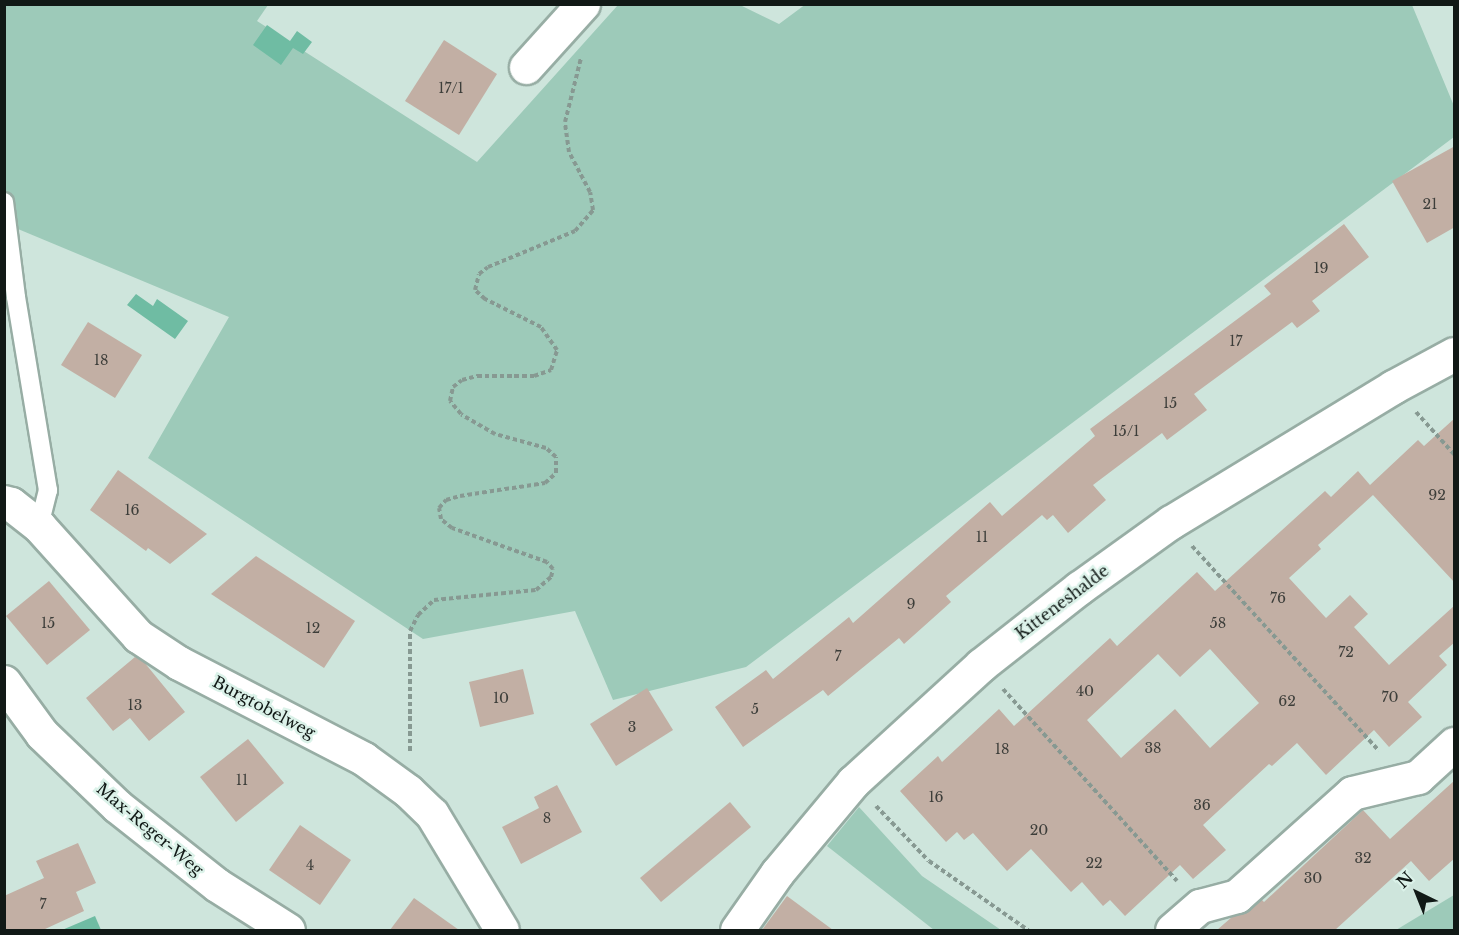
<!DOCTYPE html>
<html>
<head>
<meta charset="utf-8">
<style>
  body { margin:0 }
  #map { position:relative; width:1459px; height:935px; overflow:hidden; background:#cee5dc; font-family:"Libre Baskerville",serif }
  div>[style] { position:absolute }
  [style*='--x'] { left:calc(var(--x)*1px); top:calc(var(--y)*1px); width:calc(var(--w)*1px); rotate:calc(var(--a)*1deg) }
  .green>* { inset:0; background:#9dcab9 }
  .water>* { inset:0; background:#6fbca3 }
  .building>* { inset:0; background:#c2afa4 }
  .path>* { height:4px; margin-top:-2px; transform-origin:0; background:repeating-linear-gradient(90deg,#879992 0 4.5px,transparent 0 7.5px) }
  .roads { filter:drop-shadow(2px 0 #97ada4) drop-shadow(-2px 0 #97ada4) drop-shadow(0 2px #97ada4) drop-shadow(0 -2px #97ada4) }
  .lane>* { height:18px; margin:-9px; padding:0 9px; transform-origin:9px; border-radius:9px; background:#fff }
  .street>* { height:33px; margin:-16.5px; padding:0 16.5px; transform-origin:16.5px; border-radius:16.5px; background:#fff }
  span { translate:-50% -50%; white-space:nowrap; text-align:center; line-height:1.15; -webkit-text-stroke:5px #dbf2e9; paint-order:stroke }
  .number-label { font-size:14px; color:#3d3e3a }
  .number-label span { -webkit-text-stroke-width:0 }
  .street-label { font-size:16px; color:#111916 }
  .frame { position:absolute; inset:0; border:6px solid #111916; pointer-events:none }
  .north { position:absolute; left:1387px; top:863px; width:60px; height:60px; -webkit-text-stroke:4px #dbf2e9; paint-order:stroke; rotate:317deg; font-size:16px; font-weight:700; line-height:24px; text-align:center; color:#111916 }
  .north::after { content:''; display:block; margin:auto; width:21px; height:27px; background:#111916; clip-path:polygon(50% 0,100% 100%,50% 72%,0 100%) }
</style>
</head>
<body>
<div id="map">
  <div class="green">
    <div style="clip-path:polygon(806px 4px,1412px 5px,1454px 106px,1454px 137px,746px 667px,613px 700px,575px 611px,423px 639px,148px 458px,229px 317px,18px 229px,5px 237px,5px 5px,268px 5px,257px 21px,477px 162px,618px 5px,740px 5px,779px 24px)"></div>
    <div style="clip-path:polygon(859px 807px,922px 876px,1001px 930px,934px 930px,827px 846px)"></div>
    <div style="clip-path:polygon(1454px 895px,1454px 930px,1396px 930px)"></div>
  </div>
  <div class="water">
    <div style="clip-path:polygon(267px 25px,290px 41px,297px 31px,312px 42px,303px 54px,293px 48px,281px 65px,253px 45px)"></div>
    <div style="clip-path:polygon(136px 294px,153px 306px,157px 299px,188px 321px,175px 339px,127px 305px)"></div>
    <div style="clip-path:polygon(95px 916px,101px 930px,62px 930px)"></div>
  </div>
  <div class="building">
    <div style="clip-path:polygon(444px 40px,497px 74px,459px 135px,405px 101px)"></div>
    <div style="clip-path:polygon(1455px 146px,1455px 227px,1427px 243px,1392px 181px)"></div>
    <div style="clip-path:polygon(1344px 224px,1369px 257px,1312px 301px,1320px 311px,1297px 328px,1292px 322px,1194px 394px,1207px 410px,1167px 440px,1162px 433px,1093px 485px,1106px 500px,1068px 533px,1053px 515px,1047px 520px,1042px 515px,946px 596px,951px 602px,904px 644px,899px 638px,828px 696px,823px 690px,743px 747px,715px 707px,766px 670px,773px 679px,849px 617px,853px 623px,990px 502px,1002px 516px,1095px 436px,1090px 429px,1271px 294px,1264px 286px)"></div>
    <div style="clip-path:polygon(88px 322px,142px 355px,115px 398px,61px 365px)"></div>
    <div style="clip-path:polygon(evenodd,1455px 418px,1455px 583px,1373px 495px,1318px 545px,1321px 549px,1289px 578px,1326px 618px,1350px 595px,1368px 614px,1354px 627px,1389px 665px,1455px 605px,1455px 642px,1439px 656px,1447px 665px,1408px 702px,1422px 717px,1389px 747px,1374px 730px,1326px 775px,1297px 743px,1272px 766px,1269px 764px,1203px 825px,1226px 850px,1193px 879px,1180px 865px,1125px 916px,1110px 900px,1103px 906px,1082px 882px,1071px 892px,1031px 849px,1007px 871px,973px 833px,964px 840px,957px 832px,946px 842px,900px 791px,938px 756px,942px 762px,999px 709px,1014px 726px,1110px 638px,1117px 646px,1197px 572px,1215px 591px,1325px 491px,1331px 497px,1358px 471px,1370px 485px,1418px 440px,1424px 446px,1455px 418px,1210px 649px,1259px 703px,1210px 748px,1175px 709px,1121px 758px,1087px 720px,1158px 654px,1180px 677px,1210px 649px)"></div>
    <div style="clip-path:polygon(118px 470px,207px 534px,170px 564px,148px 548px,146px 551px,90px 510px)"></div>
    <div style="clip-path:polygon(256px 556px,355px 621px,324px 668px,211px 594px)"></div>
    <div style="clip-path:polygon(49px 581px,90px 630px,47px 665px,6px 616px)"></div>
    <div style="clip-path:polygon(135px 657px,144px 662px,185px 712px,149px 741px,130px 718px,113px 731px,86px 698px)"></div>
    <div style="clip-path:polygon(523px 669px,534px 714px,480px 727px,469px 682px)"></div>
    <div style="clip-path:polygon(647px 688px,673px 730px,616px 766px,590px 724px)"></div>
    <div style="clip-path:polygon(248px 739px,284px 783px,236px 822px,200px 777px)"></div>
    <div style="clip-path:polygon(1455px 780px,1455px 858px,1429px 881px,1411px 861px,1335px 930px,1217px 930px,1232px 917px,1249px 910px,1261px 899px,1264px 902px,1363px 810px,1390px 839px)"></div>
    <div style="clip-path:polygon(557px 785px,582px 832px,521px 864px,502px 827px,539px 808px,534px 797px)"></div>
    <div style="clip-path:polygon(730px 802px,751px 827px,661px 902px,640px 878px)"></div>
    <div style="clip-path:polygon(300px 825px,351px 860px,320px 905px,269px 870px)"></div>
    <div style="clip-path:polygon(78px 843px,96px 883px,76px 892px,84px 911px,43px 930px,4px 930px,4px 896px,44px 878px,36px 861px)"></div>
    <div style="clip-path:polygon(787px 896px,833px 930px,762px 930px)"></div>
    <div style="clip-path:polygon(414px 898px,459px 930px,390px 930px)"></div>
  </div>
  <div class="path">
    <div style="--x:1416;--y:412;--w:57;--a:47.9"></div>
    <div style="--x:1192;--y:546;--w:277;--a:47.6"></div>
    <div style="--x:1003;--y:689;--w:259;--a:47.8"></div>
    <div style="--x:410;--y:751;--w:120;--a:-90"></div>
    <div style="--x:410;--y:631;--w:18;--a:-63"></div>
    <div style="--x:418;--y:615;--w:22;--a:-43"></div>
    <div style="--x:434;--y:600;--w:102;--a:-5.6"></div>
    <div style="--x:536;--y:590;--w:20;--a:-41"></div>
    <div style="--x:551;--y:577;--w:8;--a:-76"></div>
    <div style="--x:553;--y:569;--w:9;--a:-131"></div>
    <div style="--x:547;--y:562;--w:101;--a:-160.3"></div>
    <div style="--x:452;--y:528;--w:14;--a:-141"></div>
    <div style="--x:441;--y:519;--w:11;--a:-100"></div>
    <div style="--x:439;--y:508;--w:11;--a:-49"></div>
    <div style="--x:446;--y:500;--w:15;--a:-16"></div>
    <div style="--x:460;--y:496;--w:86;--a:-8.7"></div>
    <div style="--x:545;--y:483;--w:15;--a:-42"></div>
    <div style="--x:556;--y:473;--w:16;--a:-90"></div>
    <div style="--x:556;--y:457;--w:13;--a:-138"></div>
    <div style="--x:546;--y:448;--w:53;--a:-164.6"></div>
    <div style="--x:495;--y:434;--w:39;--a:-150"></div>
    <div style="--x:461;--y:414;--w:17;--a:-130"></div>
    <div style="--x:450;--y:401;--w:14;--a:-78"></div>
    <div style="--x:453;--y:387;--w:11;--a:-38"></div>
    <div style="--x:462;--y:380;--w:16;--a:-15"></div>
    <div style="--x:477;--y:376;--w:57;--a:0"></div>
    <div style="--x:534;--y:376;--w:18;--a:-19"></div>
    <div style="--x:551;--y:370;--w:21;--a:-73"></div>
    <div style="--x:557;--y:350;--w:28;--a:-125"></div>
    <div style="--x:541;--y:327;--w:63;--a:-153.4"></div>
    <div style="--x:485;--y:299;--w:13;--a:-138"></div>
    <div style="--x:475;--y:290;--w:16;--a:-76"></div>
    <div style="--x:479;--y:274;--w:11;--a:-38"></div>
    <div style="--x:488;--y:267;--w:94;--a:-22.5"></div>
    <div style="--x:575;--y:231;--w:28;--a:-49"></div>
    <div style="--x:593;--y:210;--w:18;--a:-99"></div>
    <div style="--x:590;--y:192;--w:45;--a:-117.7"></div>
    <div style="--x:569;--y:152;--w:30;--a:-98"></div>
    <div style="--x:565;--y:122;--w:66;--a:-76"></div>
    <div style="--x:876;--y:806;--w:76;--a:46.1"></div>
    <div style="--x:929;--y:861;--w:121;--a:34.9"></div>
  </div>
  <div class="roads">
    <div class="lane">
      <div style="--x:4;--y:202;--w:96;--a:82.8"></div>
      <div style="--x:16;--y:297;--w:196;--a:80.6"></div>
      <div style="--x:48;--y:490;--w:37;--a:104"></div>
    </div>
    <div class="street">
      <div style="--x:526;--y:67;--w:85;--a:-47.9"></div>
      <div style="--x:4;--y:502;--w:7;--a:16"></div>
      <div style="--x:11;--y:504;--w:36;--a:38"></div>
      <div style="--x:39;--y:526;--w:148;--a:48"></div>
      <div style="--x:138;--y:636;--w:49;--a:33.4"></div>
      <div style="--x:179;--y:663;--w:208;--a:27.4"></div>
      <div style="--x:364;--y:759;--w:54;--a:36"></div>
      <div style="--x:408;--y:791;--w:33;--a:44"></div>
      <div style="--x:432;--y:814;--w:135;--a:58.9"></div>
      <div style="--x:4;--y:682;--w:64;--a:53.8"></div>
      <div style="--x:42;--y:734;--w:104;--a:43.8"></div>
      <div style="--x:117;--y:806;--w:127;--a:38.3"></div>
      <div style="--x:217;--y:885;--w:84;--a:32.4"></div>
      <div style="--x:737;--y:930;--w:70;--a:-54.9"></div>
      <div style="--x:777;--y:873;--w:119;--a:-50.1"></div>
      <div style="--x:853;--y:782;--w:173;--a:-42.4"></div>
      <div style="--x:981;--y:665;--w:125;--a:-38.2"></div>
      <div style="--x:1079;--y:588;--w:113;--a:-35.7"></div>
      <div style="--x:1171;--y:522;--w:260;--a:-31.3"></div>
      <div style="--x:1393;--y:387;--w:69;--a:-28.4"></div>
      <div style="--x:1172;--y:930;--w:37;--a:-41"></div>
      <div style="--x:1200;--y:906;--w:38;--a:-15"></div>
      <div style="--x:1237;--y:896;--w:154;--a:-41.8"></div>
      <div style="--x:1352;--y:793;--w:68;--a:-13.6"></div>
      <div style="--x:1418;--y:777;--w:49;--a:-42.5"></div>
    </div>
  </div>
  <div class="number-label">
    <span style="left:451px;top:88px">17/1</span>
    <span style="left:1430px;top:204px">21</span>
    <span style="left:1321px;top:268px">19</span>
    <span style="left:1236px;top:341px">17</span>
    <span style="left:101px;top:360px">18</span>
    <span style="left:1170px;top:403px">15</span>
    <span style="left:1126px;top:431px">15/1</span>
    <span style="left:1437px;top:495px">92</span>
    <span style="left:132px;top:510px">16</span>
    <span style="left:982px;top:537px">11</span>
    <span style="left:1278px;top:598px">76</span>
    <span style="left:911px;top:604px">9</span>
    <span style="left:48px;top:623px">15</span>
    <span style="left:1218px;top:623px">58</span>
    <span style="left:313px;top:628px">12</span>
    <span style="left:1346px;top:652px">72</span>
    <span style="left:838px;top:656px">7</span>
    <span style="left:1085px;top:691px">40</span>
    <span style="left:1390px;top:697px">70</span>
    <span style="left:501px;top:698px">10</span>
    <span style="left:1287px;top:701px">62</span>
    <span style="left:135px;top:705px">13</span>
    <span style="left:755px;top:709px">5</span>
    <span style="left:632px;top:727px">3</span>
    <span style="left:1153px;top:748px">38</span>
    <span style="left:1002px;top:749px">18</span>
    <span style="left:242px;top:780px">11</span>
    <span style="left:936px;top:797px">16</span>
    <span style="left:1202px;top:805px">36</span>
    <span style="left:547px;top:818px">8</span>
    <span style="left:1039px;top:830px">20</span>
    <span style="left:1363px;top:858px">32</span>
    <span style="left:1094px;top:863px">22</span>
    <span style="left:310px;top:865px">4</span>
    <span style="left:1313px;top:878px">30</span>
    <span style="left:43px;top:904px">7</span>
  </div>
  <div class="street-label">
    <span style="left:1062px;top:602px;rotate:-37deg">Kitteneshalde</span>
    <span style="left:264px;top:707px;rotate:28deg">Burgtobelweg</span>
    <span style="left:150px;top:829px;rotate:40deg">Max-Reger-Weg</span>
  </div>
  <div class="frame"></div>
  <div class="north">N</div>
</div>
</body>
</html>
